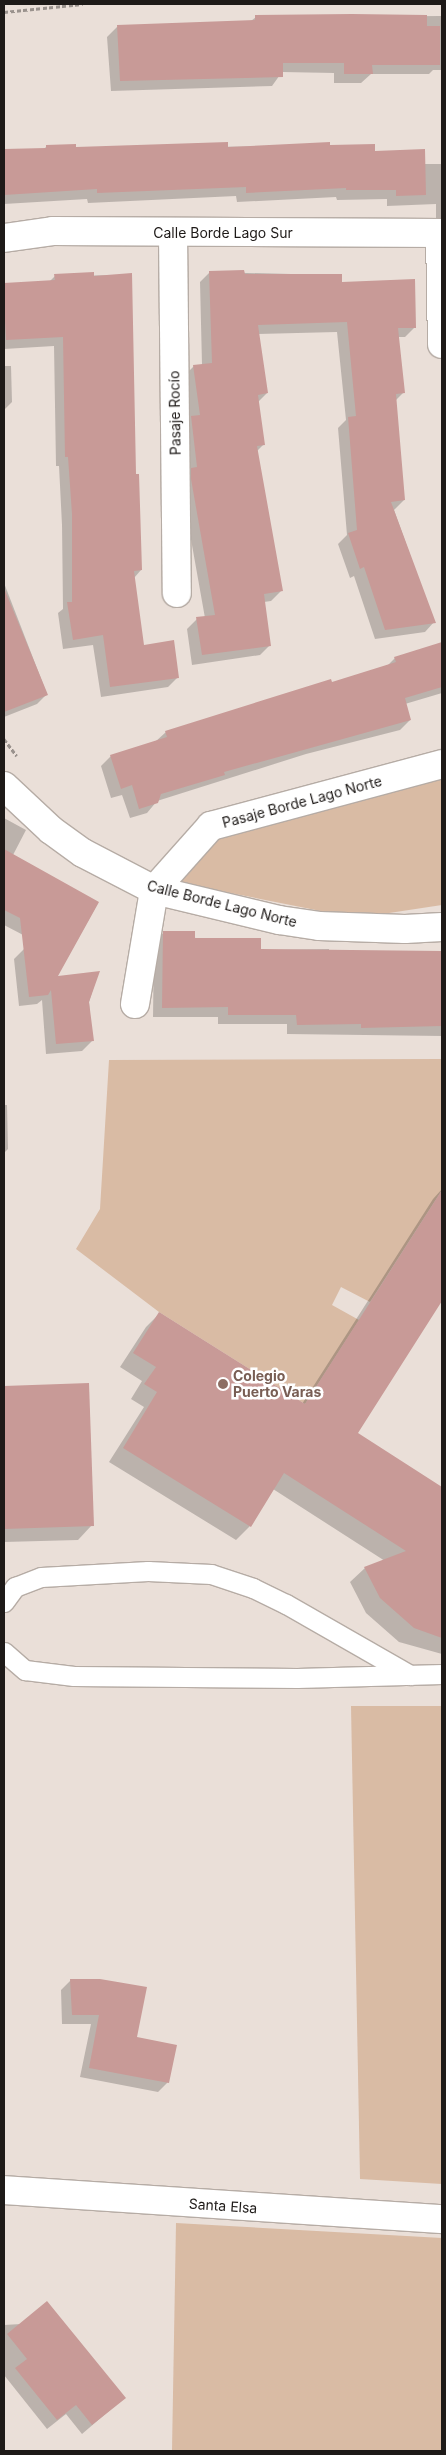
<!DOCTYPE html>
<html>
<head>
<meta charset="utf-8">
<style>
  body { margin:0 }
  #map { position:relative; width:446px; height:2455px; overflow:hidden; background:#eadfd8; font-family:Inter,sans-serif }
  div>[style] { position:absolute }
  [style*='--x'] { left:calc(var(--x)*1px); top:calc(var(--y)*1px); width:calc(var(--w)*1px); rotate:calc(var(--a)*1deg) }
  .green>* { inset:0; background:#d9bba4 }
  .shadow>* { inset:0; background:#0003 }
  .building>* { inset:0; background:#c89a97 }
  .path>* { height:3px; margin-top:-1.5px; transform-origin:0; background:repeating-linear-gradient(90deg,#9a928d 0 4px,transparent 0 6.5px) }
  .roads { filter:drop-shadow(1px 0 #b6aca5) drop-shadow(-1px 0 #b6aca5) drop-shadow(0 1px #b6aca5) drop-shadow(0 -1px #b6aca5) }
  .service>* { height:19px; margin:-9.5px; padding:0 9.5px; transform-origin:9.5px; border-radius:9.5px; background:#fff }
  .minor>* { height:28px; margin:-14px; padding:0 14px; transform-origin:14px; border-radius:14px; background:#fff }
  .dots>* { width:14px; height:14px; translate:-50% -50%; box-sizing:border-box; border:2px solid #fff; border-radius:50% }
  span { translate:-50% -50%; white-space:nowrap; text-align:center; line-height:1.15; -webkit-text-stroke:5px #fff; paint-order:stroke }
  .street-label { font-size:14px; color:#1e1a18 }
  .education-label { font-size:14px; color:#785e54; font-weight:700 }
  .left { translate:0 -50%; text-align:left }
  .frame { position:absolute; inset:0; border:5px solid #1e1a18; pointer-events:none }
</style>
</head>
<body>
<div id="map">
  <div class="green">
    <div style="clip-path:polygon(442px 775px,442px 905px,356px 918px,170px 881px,217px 836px)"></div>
    <div style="clip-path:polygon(442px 1059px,442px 1190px,370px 1302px,341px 1287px,332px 1305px,359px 1320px,305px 1404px,159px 1312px,76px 1249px,100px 1209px,109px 1060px)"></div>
    <div style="clip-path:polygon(351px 1706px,442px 1706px,442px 2184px,360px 2179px)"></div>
    <div style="clip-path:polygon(176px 2223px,442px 2238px,442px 2451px,172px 2451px)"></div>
  </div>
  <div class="shadow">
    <div style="clip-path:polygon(442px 16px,442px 70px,433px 70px,429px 74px,371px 74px,361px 83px,334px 83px,334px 73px,282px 72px,272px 86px,111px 91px,107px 37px,117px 27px,251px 21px,256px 17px)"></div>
    <div style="clip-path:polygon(47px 146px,75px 148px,328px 146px,424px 164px,442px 164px,442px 218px,436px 218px,436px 204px,387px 206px,387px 199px,337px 200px,336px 197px,237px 202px,236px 196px,88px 203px,87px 199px,4px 204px,4px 150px,44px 149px)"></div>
    <div style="clip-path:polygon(210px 272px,291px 274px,341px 283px,415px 327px,405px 337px,398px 337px,403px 393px,395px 401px,404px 500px,394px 510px,434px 622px,425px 632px,375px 639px,354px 576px,350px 578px,338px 544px,347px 535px,338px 428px,346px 420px,337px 332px,258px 334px,267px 393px,258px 402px,264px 444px,257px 451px,281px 591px,271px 601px,264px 602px,270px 645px,260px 655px,192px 665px,187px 629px,197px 619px,205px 618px,182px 489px,181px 427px,190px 419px,184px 376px,194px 366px,202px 365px,200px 282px)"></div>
    <div style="clip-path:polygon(131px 275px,135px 475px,141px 570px,134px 578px,143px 646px,178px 677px,168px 687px,101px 697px,93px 645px,63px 649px,58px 613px,63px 609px,62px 525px,59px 466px,56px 466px,54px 346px,4px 349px,4px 285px,49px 282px,55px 276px)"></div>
    <div style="clip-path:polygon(4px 366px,11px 366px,12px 402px,4px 410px)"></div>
    <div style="clip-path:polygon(4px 583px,47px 694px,37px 704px,4px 717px)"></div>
    <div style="clip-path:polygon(442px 644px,442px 693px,405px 704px,410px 720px,400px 730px,306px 754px,157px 801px,147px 813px,130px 818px,122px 795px,111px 798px,101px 766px,111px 756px,155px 742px,166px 732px,386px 667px,395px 658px)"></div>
    <div style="clip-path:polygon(4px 818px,26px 830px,13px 855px,98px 903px,56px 978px,98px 973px,89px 1002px,92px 1041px,82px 1051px,46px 1054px,42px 1000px,37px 1004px,19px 1006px,14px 959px,24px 949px,50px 949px,4px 925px)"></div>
    <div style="clip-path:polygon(164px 932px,260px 950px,329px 949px,329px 953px,442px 951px,442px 1036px,287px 1034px,287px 1024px,218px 1024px,218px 1017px,153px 1017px,154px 942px)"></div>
    <div style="clip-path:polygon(4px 1105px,7px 1105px,8px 1149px,4px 1153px)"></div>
    <div style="clip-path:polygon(442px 1189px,442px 1299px,356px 1433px,442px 1488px,442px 1654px,399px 1642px,366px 1613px,350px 1582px,365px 1568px,385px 1561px,273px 1489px,250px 1526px,236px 1540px,109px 1462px,144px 1407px,131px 1399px,142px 1381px,120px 1367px,146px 1327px,160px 1313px,302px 1404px,433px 1199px)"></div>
    <div style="clip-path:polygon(88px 1385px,92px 1525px,78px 1540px,4px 1542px,4px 1387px)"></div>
    <div style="clip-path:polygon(71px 1980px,136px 2038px,168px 2082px,158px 2092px,80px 2077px,91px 2024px,62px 2024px,61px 1990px)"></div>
    <div style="clip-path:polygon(21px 2324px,124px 2398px,82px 2434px,66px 2414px,47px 2429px,4px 2375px,4px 2325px)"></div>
  </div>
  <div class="building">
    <div style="clip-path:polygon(352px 14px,427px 15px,427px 26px,440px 26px,440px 65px,372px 65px,373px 74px,344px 74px,344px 63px,283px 63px,283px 77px,120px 81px,117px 25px,255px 20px,255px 15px)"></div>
    <div style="clip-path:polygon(228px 142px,228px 147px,330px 142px,330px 145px,375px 144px,375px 151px,425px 149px,426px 195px,396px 196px,396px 190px,346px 190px,346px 188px,246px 193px,246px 187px,97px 193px,97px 189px,4px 195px,4px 149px,46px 148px,46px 145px,76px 144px,76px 147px)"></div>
    <div style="clip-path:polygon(244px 270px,245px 274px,342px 274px,342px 282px,415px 279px,416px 328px,398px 328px,405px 393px,396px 394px,405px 500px,391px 502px,436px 623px,385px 630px,364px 567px,360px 569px,348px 533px,357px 530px,348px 417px,356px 416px,347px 322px,258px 325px,268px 393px,258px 395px,265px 445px,257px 446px,283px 591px,264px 594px,271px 646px,202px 655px,196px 617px,215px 615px,191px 479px,191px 468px,197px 467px,191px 416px,200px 415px,193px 365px,212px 363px,209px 271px)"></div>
    <div style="clip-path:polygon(94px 272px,94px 276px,132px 273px,136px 474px,139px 474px,142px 570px,134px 571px,144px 645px,174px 640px,179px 678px,110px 687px,103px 635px,73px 640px,67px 602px,72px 602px,72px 514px,68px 457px,65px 457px,63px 337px,6px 340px,4px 301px,4px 283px,55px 280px,54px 274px)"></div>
    <div style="clip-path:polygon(4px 588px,48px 695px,4px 712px)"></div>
    <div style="clip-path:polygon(442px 642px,442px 687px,405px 698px,411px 720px,224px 772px,225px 775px,161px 794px,158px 803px,139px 809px,132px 785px,121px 789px,110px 755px,167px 737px,165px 731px,331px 679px,332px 682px,396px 662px,394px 657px)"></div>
    <div style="clip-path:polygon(4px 849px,99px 902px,58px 976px,100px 971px,89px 1002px,94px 1041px,56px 1044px,51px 990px,48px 995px,29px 997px,20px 918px,4px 910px)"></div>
    <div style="clip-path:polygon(163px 931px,195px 931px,195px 938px,261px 938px,261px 949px,442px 951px,442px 1026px,361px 1028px,361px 1024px,297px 1025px,296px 1015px,228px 1015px,228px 1007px,162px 1008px)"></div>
    <div style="clip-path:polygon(442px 1190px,442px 1301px,358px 1433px,442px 1487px,442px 1638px,414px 1628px,380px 1598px,364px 1567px,406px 1551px,284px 1473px,251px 1527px,123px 1448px,157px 1392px,144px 1384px,156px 1367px,133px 1353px,159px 1312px,305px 1404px)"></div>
    <div style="clip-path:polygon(89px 1383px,94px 1526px,4px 1529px,4px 1386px)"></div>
    <div style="clip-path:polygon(70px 1979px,100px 1979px,147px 1987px,137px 2037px,177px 2045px,169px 2083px,89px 2068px,99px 2015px,72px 2015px)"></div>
    <div style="clip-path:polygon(47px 2301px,126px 2398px,92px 2425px,76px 2405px,57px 2420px,15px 2368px,27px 2359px,7px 2334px)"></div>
  </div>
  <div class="path">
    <div style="--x:4;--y:12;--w:79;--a:-5.8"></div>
    <div style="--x:4;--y:739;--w:21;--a:53"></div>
  </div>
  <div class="roads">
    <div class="service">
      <div style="--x:4;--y:1602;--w:19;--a:-54"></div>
      <div style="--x:15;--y:1587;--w:28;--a:-21"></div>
      <div style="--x:41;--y:1577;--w:107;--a:-3.2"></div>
      <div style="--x:148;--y:1571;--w:63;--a:2.7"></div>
      <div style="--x:211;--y:1574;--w:44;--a:18.4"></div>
      <div style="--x:253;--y:1588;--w:37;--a:26"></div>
      <div style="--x:286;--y:1604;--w:143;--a:29.8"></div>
      <div style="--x:4;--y:1652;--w:28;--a:41"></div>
      <div style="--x:25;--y:1670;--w:49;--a:7"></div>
      <div style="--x:74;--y:1676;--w:223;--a:0.5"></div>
      <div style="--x:297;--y:1678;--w:145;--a:-1.6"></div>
    </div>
    <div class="minor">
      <div style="--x:173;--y:233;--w:360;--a:89.4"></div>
      <div style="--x:440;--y:233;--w:111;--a:89"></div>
      <div style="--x:4;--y:238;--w:49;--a:-8.1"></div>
      <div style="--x:53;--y:231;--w:389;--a:0.3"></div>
      <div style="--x:4;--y:786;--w:64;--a:43.1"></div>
      <div style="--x:51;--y:830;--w:39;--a:36"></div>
      <div style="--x:83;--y:853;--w:80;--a:27.5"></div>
      <div style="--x:154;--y:890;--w:129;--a:13.5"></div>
      <div style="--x:279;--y:920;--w:40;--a:8.5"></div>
      <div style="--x:319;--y:926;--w:86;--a:2"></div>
      <div style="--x:405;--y:929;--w:37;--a:-3"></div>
      <div style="--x:135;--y:1004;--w:116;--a:-80.5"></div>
      <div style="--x:154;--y:890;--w:86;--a:-48.3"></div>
      <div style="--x:211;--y:826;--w:239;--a:-15"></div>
      <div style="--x:4;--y:2190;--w:439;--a:3.8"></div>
    </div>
  </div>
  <div class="dots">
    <div style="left:223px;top:1384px;background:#8d6e63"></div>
  </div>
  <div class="street-label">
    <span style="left:223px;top:233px">Calle Borde Lago Sur</span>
    <span style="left:175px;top:413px;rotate:-91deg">Pasaje Rocío</span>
    <span style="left:302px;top:802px;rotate:-15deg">Pasaje Borde Lago Norte</span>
    <span style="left:222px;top:904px;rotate:14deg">Calle Borde Lago Norte</span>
    <span style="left:223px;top:2206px;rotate:4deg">Santa Elsa</span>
  </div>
  <div class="education-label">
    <span class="left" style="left:233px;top:1384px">Colegio<br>Puerto Varas</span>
  </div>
  <div class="frame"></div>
</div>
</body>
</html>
